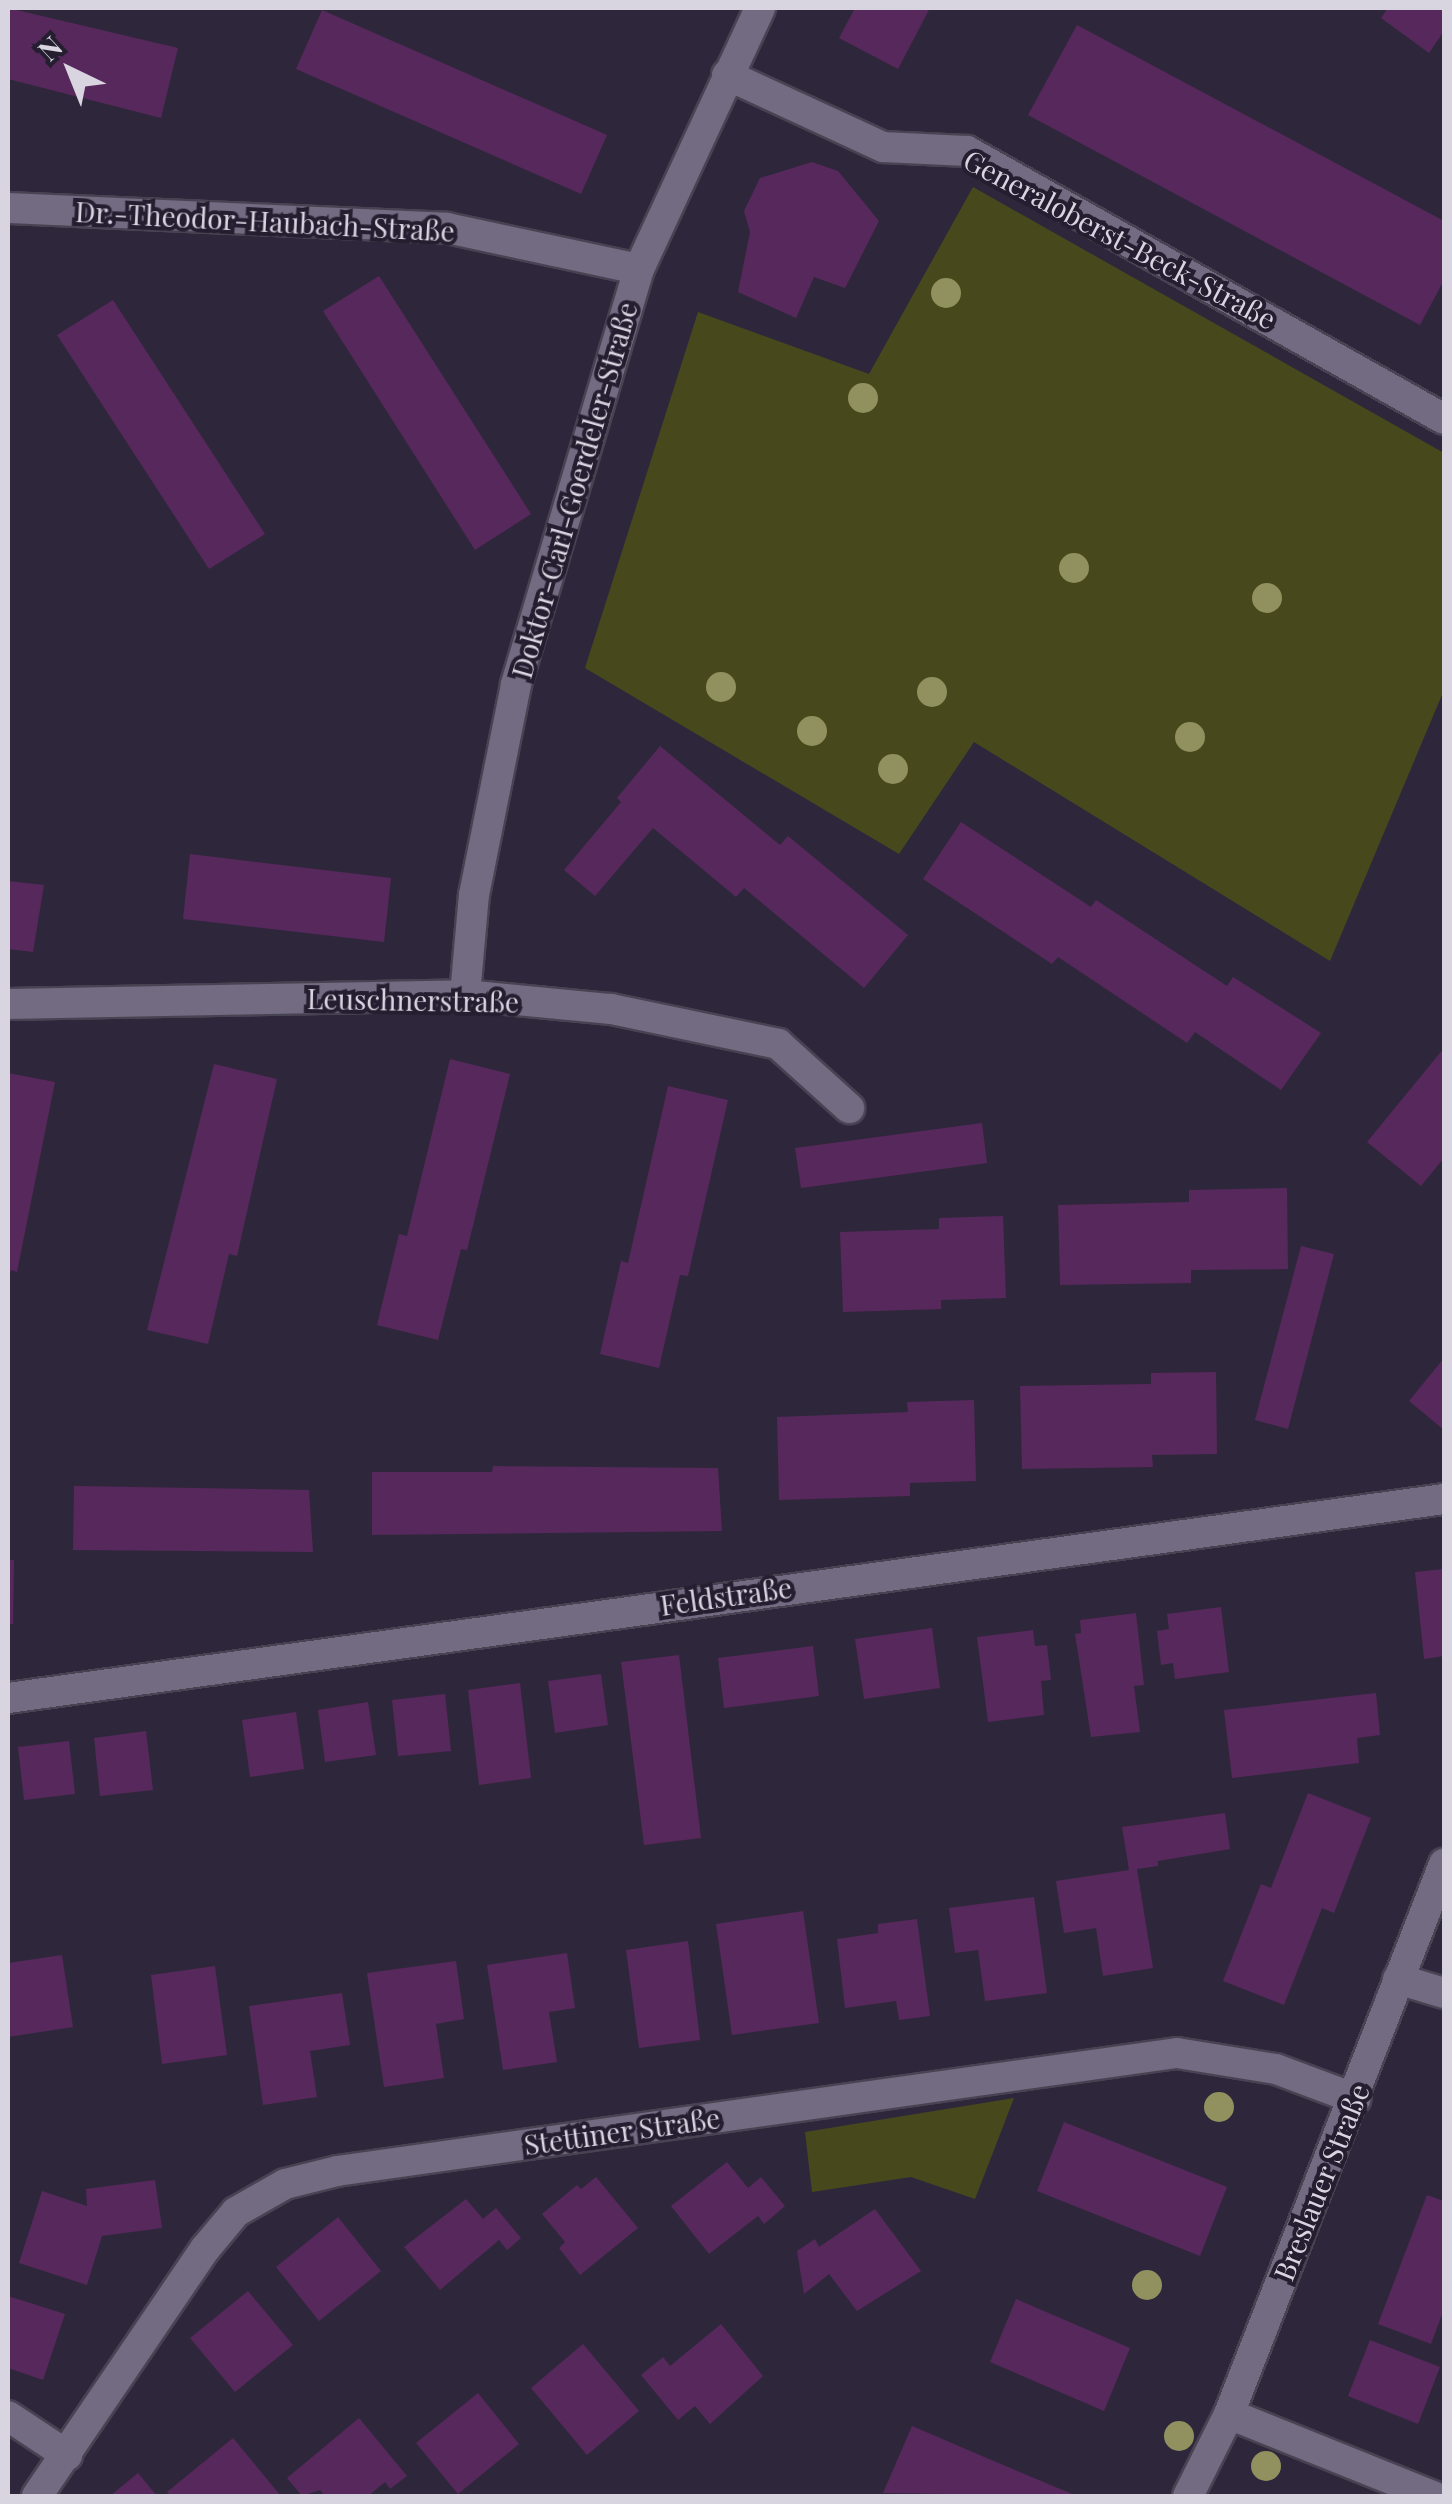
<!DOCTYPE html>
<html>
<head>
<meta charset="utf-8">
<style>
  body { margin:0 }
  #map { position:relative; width:1452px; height:2504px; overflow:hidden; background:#2e273b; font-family:"Playfair Display",serif }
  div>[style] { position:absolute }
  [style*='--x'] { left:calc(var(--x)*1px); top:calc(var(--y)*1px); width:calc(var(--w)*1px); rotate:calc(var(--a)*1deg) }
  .green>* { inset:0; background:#47491c }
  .building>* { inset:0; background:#57285b }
  .roads { filter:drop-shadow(2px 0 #484353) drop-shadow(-2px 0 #484353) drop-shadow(0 2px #484353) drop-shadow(0 -2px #484353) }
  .minor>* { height:30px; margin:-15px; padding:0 15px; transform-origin:15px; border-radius:15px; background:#726b81 }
  .trees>* { width:30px; height:30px; margin:-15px; border-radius:50%; background:#91915f }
  span { translate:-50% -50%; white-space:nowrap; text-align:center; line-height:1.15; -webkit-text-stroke:8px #241e30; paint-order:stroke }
  .street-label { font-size:28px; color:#d8d4e0 }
  .frame { position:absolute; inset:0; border:10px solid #d8d4e0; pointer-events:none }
  .north { position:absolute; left:20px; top:20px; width:100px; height:100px; -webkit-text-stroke:8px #241e30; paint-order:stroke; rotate:317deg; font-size:28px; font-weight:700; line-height:40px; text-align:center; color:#d8d4e0 }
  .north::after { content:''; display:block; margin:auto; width:35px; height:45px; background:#d8d4e0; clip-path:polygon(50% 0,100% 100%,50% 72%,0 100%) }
</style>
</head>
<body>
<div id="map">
  <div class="green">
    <div style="clip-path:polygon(973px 187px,1444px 453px,1444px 690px,1330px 961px,974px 742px,899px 854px,585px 668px,698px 312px,869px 374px)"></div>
    <div style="clip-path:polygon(1014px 2098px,975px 2199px,911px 2177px,812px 2192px,805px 2132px)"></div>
  </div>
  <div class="building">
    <div style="clip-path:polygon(8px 8px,178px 48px,161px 118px,8px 79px)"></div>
    <div style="clip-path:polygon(855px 8px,930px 8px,898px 69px,839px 38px)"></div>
    <div style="clip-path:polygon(1388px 8px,1444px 8px,1444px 31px,1429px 53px,1381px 18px)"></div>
    <div style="clip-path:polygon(322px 10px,607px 135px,581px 194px,296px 69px)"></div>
    <div style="clip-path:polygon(1077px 25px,1444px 221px,1444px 280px,1420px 325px,1028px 115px)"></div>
    <div style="clip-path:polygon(812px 162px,838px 171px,879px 221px,845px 288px,814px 277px,796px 318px,738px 292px,750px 232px,744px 211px,760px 178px)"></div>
    <div style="clip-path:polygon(379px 276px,531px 514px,475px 550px,323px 311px)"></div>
    <div style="clip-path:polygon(113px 300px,265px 534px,209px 569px,57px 335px)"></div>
    <div style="clip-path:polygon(660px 746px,780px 845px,788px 836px,908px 935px,864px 988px,744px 888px,736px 897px,653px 828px,595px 896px,564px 870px,621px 802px,617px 798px)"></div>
    <div style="clip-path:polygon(961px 822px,1091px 907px,1096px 900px,1227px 986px,1233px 977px,1321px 1033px,1281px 1090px,1195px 1032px,1187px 1043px,1058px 957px,1052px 964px,923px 879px)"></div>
    <div style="clip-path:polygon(190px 854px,391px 878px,384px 942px,183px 919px)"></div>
    <div style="clip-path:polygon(8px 881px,44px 885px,33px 952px,8px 949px)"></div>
    <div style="clip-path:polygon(1444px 1048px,1444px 1158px,1421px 1186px,1367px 1142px)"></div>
    <div style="clip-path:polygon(450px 1059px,510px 1074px,467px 1250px,461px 1249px,438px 1340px,377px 1325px,399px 1234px,407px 1236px)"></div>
    <div style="clip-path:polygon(214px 1064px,277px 1079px,237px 1256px,229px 1254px,208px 1344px,147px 1330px)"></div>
    <div style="clip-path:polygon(8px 1073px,55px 1082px,17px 1272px,11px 1270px,9px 1278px)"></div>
    <div style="clip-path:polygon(668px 1086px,728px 1100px,688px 1276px,680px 1275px,659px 1368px,600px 1354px,621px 1261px,628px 1263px)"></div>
    <div style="clip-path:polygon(982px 1123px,987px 1163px,801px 1188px,795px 1148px)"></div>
    <div style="clip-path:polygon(1287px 1188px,1288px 1269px,1191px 1270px,1191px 1283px,1060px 1285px,1058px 1205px,1189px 1202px,1189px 1190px)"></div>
    <div style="clip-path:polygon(1003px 1216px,1006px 1298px,941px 1300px,941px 1309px,843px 1312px,840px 1232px,939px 1229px,939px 1218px)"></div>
    <div style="clip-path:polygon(1301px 1246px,1334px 1254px,1288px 1429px,1255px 1420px)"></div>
    <div style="clip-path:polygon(1444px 1358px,1444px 1430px,1409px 1401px)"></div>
    <div style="clip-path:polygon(1216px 1372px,1217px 1454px,1152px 1455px,1153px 1467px,1022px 1469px,1020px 1386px,1151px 1384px,1151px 1373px)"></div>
    <div style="clip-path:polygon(974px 1400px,976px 1481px,910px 1483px,910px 1496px,779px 1500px,777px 1417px,908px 1412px,907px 1402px)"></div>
    <div style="clip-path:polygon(493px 1466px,718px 1468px,722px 1531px,372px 1535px,372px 1472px,492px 1472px)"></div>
    <div style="clip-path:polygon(74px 1486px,309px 1490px,313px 1552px,73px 1550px)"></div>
    <div style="clip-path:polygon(8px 1560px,14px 1560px,13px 1624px,8px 1624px)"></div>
    <div style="clip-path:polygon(1444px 1569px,1444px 1656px,1424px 1659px,1415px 1572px)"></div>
    <div style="clip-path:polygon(1221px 1607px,1229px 1672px,1175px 1679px,1173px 1663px,1161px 1665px,1157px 1631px,1169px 1629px,1167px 1614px)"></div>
    <div style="clip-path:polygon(1136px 1613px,1144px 1685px,1134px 1686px,1140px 1732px,1091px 1737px,1075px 1634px,1081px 1633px,1080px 1620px)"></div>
    <div style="clip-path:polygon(932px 1628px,940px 1688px,864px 1699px,855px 1639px)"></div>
    <div style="clip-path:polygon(1033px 1630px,1035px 1646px,1047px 1645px,1051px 1680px,1041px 1681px,1044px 1715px,988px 1722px,977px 1637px)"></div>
    <div style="clip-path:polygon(813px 1646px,819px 1696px,724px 1708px,718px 1658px)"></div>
    <div style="clip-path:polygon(679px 1655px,701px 1838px,644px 1845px,621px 1662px)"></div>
    <div style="clip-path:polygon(601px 1674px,608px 1725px,555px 1733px,548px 1681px)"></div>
    <div style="clip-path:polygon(520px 1683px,531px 1778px,479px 1785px,468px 1690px)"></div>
    <div style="clip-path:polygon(1376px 1693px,1380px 1735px,1357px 1738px,1359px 1763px,1232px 1778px,1224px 1710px)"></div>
    <div style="clip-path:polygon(445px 1694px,451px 1751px,398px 1756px,392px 1700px)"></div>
    <div style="clip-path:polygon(368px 1702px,376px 1755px,325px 1762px,318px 1710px)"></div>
    <div style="clip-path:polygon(296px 1712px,304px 1769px,250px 1777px,242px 1720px)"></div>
    <div style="clip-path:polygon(146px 1731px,153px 1790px,100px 1796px,94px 1738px)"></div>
    <div style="clip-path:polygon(69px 1741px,75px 1794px,24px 1800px,18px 1747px)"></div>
    <div style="clip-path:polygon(1308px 1793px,1371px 1818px,1334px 1913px,1322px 1908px,1284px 2005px,1223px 1981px,1261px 1884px,1271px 1888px)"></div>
    <div style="clip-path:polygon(1225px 1813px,1230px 1849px,1158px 1861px,1158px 1866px,1137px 1869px,1153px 1968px,1103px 1976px,1096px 1928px,1064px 1933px,1056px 1881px,1129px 1870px,1122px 1827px)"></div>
    <div style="clip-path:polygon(1034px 1897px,1047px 1993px,985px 2001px,978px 1950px,955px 1953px,949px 1908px)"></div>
    <div style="clip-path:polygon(803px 1911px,819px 2023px,732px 2035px,716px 1924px)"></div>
    <div style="clip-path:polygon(917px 1919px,930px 2016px,899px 2020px,896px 2001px,845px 2008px,837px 1939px,878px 1933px,878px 1924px)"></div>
    <div style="clip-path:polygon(688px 1941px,700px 2040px,639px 2048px,626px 1950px)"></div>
    <div style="clip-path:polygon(567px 1953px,575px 2008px,549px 2012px,557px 2062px,503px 2070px,487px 1965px)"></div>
    <div style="clip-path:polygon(62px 1955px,73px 2027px,8px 2037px,8px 1963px)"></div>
    <div style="clip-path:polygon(456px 1961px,464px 2019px,436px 2024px,444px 2078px,384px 2087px,367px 1973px)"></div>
    <div style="clip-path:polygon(215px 1966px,227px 2055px,162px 2064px,151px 1975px)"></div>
    <div style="clip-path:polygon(342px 1993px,350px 2045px,310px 2051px,317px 2097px,263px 2105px,249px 2006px)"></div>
    <div style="clip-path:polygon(1064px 2122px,1227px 2187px,1200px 2256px,1037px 2191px)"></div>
    <div style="clip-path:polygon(727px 2162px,748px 2188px,761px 2177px,785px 2206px,764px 2224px,758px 2216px,709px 2254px,671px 2206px)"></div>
    <div style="clip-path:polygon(596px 2177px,638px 2228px,580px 2275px,559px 2248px,565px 2242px,542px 2214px,577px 2185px,581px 2189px)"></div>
    <div style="clip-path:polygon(155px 2180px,162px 2228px,102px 2236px,87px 2285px,19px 2263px,42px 2191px,87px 2206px,86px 2189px)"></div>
    <div style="clip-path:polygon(1427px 2195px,1444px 2201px,1444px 2309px,1431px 2344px,1378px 2324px)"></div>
    <div style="clip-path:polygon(466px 2199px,483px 2219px,496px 2208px,521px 2238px,507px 2250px,499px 2240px,440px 2290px,404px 2247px)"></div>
    <div style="clip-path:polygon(875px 2209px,921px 2271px,857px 2311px,829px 2274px,804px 2294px,797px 2251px,815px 2239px,819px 2247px)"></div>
    <div style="clip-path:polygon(338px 2217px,381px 2271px,319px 2321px,276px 2267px)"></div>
    <div style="clip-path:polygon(248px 2291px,293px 2345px,235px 2392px,190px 2338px)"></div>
    <div style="clip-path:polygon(8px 2296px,65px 2314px,43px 2380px,8px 2368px)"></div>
    <div style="clip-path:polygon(1016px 2299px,1130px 2348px,1104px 2411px,990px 2362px)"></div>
    <div style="clip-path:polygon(721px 2324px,763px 2376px,710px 2424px,695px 2406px,678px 2420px,641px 2375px,663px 2357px,670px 2366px)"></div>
    <div style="clip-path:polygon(1370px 2340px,1440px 2367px,1418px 2424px,1348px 2396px)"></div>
    <div style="clip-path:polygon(583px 2344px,639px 2411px,587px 2455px,531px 2388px)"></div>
    <div style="clip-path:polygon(478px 2393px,519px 2444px,458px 2494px,416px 2443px)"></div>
    <div style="clip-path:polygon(359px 2418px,407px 2476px,390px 2489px,385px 2482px,368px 2496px,325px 2496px,320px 2490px,302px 2496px,287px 2478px)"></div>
    <div style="clip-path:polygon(912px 2426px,996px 2462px,1077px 2496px,883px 2493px)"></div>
    <div style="clip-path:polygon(233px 2438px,281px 2496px,171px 2496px,167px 2492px)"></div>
    <div style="clip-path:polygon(138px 2473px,157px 2496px,110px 2496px)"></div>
  </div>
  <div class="roads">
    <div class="minor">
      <div style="--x:727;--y:75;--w:172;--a:24.8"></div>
      <div style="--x:883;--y:147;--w:84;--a:2.7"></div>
      <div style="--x:967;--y:151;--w:547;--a:29.33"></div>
      <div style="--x:8;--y:208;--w:439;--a:2.6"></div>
      <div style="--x:447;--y:228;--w:196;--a:12.1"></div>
      <div style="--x:465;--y:995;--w:100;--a:-84.9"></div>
      <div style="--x:474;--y:895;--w:215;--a:-78.7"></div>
      <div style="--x:516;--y:684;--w:433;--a:-73.5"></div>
      <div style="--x:639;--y:269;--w:288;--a:-65.1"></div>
      <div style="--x:8;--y:1004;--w:457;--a:-1.1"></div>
      <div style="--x:465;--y:995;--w:147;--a:5.5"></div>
      <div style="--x:611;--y:1009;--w:171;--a:11.8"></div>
      <div style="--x:778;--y:1044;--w:96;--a:42"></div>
      <div style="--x:8;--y:1698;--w:1450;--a:-7.89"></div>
      <div style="--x:1398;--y:1979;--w:48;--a:16.9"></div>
      <div style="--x:1229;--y:2414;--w:220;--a:21.9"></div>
      <div style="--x:8;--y:2416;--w:71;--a:33.5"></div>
      <div style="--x:37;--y:2496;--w:299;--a:-55.8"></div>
      <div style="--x:205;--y:2249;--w:48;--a:-50"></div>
      <div style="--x:236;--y:2212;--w:56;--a:-29.7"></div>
      <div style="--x:285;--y:2184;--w:54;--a:-14"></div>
      <div style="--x:337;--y:2171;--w:848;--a:-8"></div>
      <div style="--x:1177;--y:2053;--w:100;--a:9.2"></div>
      <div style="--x:1276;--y:2069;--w:85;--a:20.6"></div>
      <div style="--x:1188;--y:2496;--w:92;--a:-63.4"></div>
      <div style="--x:1229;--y:2414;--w:591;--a:-68.65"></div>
    </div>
  </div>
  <div class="trees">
    <div style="left:946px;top:293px"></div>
    <div style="left:863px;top:398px"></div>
    <div style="left:1074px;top:568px"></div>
    <div style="left:1267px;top:598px"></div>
    <div style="left:721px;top:687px"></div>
    <div style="left:932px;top:692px"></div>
    <div style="left:812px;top:731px"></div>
    <div style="left:1190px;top:737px"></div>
    <div style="left:893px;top:769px"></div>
    <div style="left:1219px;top:2107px"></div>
    <div style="left:1147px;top:2285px"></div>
    <div style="left:1179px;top:2436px"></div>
    <div style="left:1266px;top:2466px"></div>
  </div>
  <div class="street-label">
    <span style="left:265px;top:221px;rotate:3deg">Dr.-Theodor-Haubach-Straße</span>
    <span style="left:1120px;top:239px;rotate:28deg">Generaloberst-Beck-Straße</span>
    <span style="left:574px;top:490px;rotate:-74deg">Doktor-Carl-Goerdeler-Straße</span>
    <span style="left:413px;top:1000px;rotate:1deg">Leuschnerstraße</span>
    <span style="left:726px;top:1596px;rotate:-8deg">Feldstraße</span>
    <span style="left:622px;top:2131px;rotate:-8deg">Stettiner Straße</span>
    <span style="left:1321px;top:2182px;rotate:-68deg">Breslauer Straße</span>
  </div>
  <div class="frame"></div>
  <div class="north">N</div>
</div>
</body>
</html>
